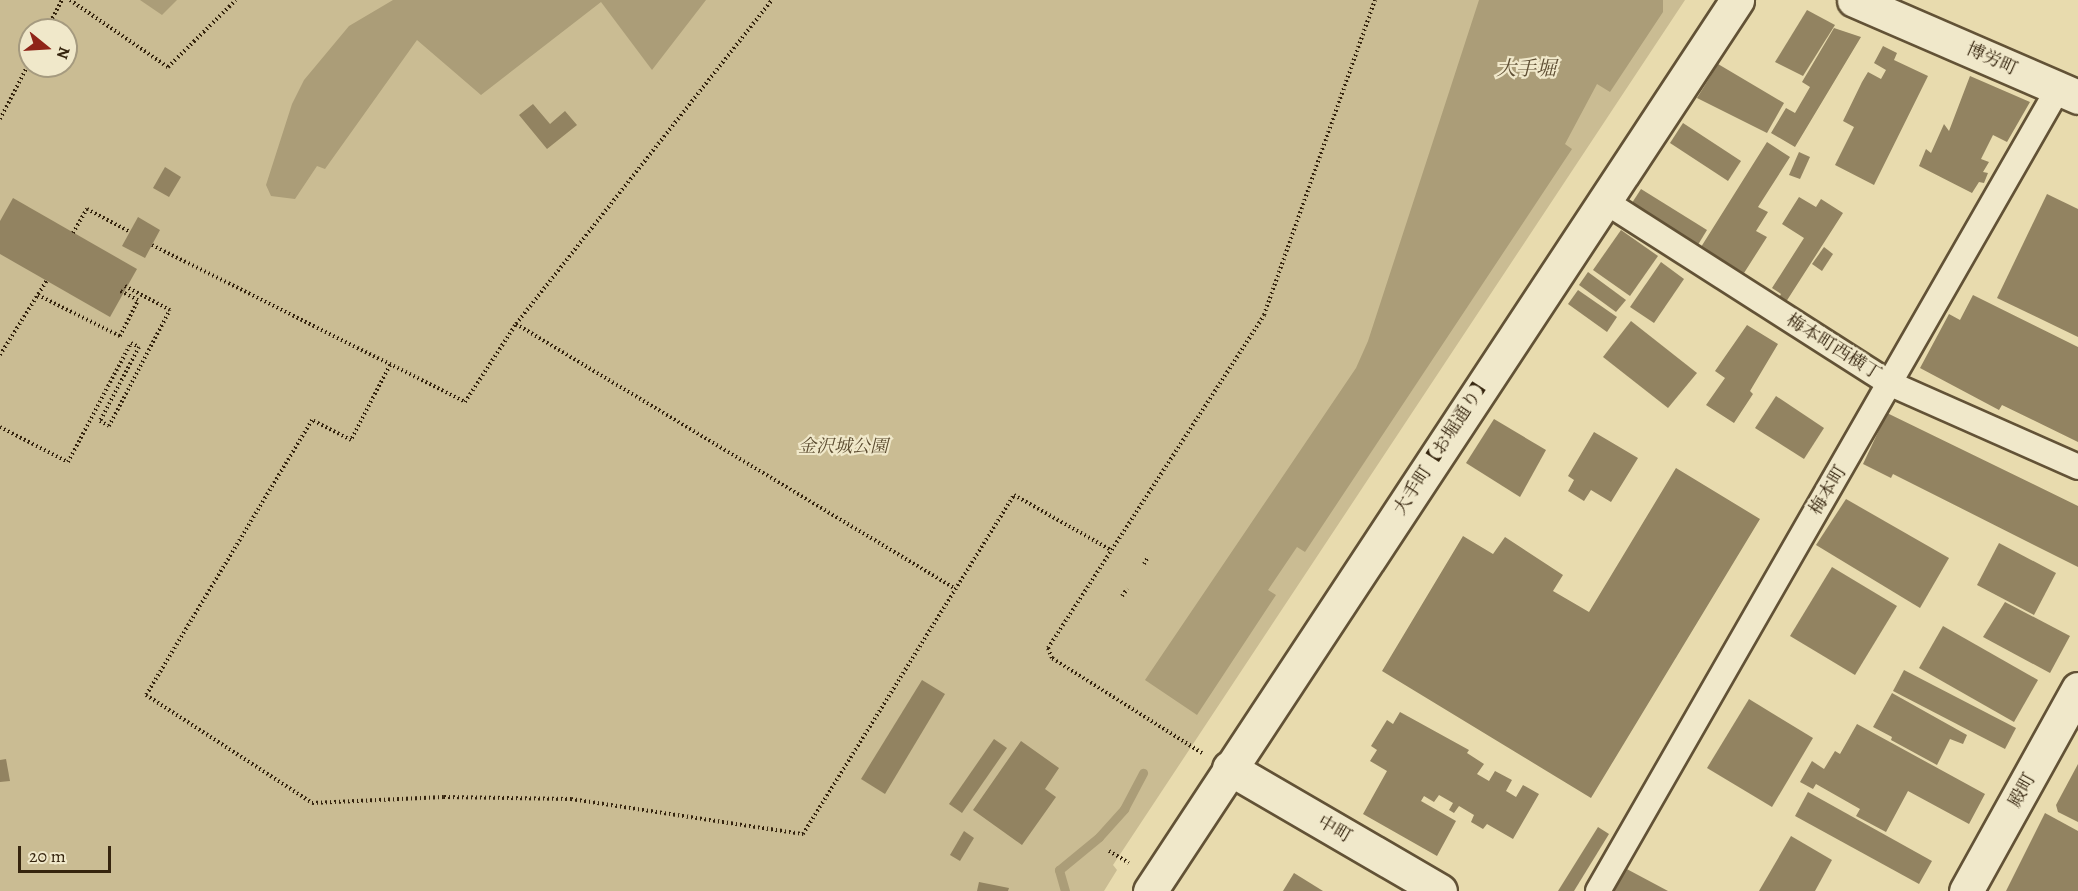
<!DOCTYPE html>
<html>
<head>
<meta charset="utf-8">
<style>
  body { margin:0 }
  #map { position:relative; width:2078px; height:891px; overflow:hidden; background:#e8dbae; font-family:Alegreya,"Noto Serif JP",serif }
  div>[style] { position:absolute }
  [style*='--x'] { left:calc(var(--x)*1px); top:calc(var(--y)*1px); width:calc(var(--w)*1px); rotate:calc(var(--a)*1deg) }
  .green>* { inset:0; background:#cabc93 }
  .water>* { inset:0; background:#ab9d78 }
  .stream>* { height:9px; margin:-4.5px; padding:0 4.5px; transform-origin:4.5px; border-radius:4.5px; background:#ab9d78 }
  .building>* { inset:0; background:#928361 }
  .path>* { height:4px; margin-top:-2px; transform-origin:0; background:repeating-linear-gradient(90deg,#35240e 0 1.5px,transparent 0 4.5px) }
  .roads { filter:drop-shadow(2px 0 #625236) drop-shadow(-2px 0 #625236) drop-shadow(0 2px #625236) drop-shadow(0 -2px #625236) }
  .street>* { height:24px; margin:-12px; padding:0 12px; transform-origin:12px; border-radius:12px; background:#f0e8ca }
  .secondary>* { height:33px; margin:-16.5px; padding:0 16.5px; transform-origin:16.5px; border-radius:16.5px; background:#f0e8ca }
  span { translate:-50% -50%; white-space:nowrap; text-align:center; line-height:1.15; -webkit-text-stroke:4.5px #f0e8ca; paint-order:stroke }
  .street-label { font-size:18px; color:#35240e }
  .park-label { font-size:18px; color:#5a4a2f; font-style:italic }
  .water-label { font-size:20px; color:#5e4e33; font-style:italic }
  .north { position:absolute; left:18px; top:18px; width:60px; height:60px; box-sizing:border-box; background:#f0e8ca; border:2px solid #a59a7f; border-radius:50%; rotate:108deg; font-size:16px; font-weight:700; line-height:24px; text-align:center; color:#35240e }
  .north::after { content:''; display:block; margin:auto; width:21px; height:27px; background:#8f2418; clip-path:polygon(50% 0,100% 100%,50% 72%,0 100%) }
  .scale { position:absolute; left:18px; top:846px; width:93px; height:27px; box-sizing:border-box; border:3px solid #35240e; border-top:0; padding-left:8px; font-size:18px; line-height:21px; white-space:nowrap; color:#35240e; -webkit-text-stroke:4px #f0e8ca; paint-order:stroke }
</style>
</head>
<body>
<div id="map">
  <div class="green">
    <div style="clip-path:polygon(evenodd,0 0,1685px 0,1113px 865px,1117px 870px,1104px 891px,0 891px,0 0,30px 30px,66px 30px,66px 66px,30px 66px,30px 30px)"></div>
  </div>
  <div class="water">
    <div style="clip-path:polygon(140px 0,177px 0,162px 15px)"></div>
    <div style="clip-path:polygon(393px 0,706px 0,652px 70px,601px 2px,481px 95px,417px 40px,325px 169px,317px 166px,295px 199px,271px 196px,266px 185px,292px 104px,304px 80px,349px 26px)"></div>
    <div style="clip-path:polygon(1479px 0,1663px 0,1663px 12px,1610px 92px,1597px 84px,1565px 144px,1572px 149px,1305px 552px,1297px 547px,1268px 590px,1276px 595px,1197px 715px,1145px 680px,1356px 368px,1368px 341px)"></div>
  </div>
  <div class="stream">
    <div style="--x:1065;--y:891;--w:22;--a:-106"></div>
    <div style="--x:1059;--y:870;--w:52;--a:-39.5"></div>
    <div style="--x:1099;--y:837;--w:38;--a:-48"></div>
    <div style="--x:1124;--y:809;--w:41;--a:-62.2"></div>
  </div>
  <div class="building">
    <div style="clip-path:polygon(1807px 10px,1835px 25px,1803px 76px,1775px 62px)"></div>
    <div style="clip-path:polygon(1834px 28px,1861px 37px,1795px 147px,1771px 133px,1786px 108px,1795px 113px,1810px 87px,1802px 82px)"></div>
    <div style="clip-path:polygon(1883px 46px,1897px 53px,1894px 60px,1928px 76px,1874px 185px,1835px 165px,1854px 127px,1843px 121px,1862px 82px,1868px 72px,1881px 79px,1886px 70px,1874px 63px)"></div>
    <div style="clip-path:polygon(1718px 64px,1784px 103px,1767px 133px,1697px 98px)"></div>
    <div style="clip-path:polygon(1970px 76px,2030px 102px,2007px 142px,1993px 135px,1981px 159px,1989px 162px,1983px 172px,1988px 173px,1984px 183px,1979px 182px,1972px 193px,1919px 166px,1926px 149px,1931px 153px,1944px 124px,1949px 131px)"></div>
    <div style="clip-path:polygon(533px 104px,550px 124px,565px 111px,577px 125px,547px 149px,519px 115px)"></div>
    <div style="clip-path:polygon(1683px 123px,1741px 161px,1728px 181px,1670px 143px)"></div>
    <div style="clip-path:polygon(1767px 142px,1790px 157px,1758px 207px,1768px 212px,1756px 231px,1767px 237px,1744px 273px,1701px 247px)"></div>
    <div style="clip-path:polygon(1799px 152px,1810px 157px,1800px 179px,1789px 175px)"></div>
    <div style="clip-path:polygon(165px 167px,181px 177px,169px 197px,153px 188px)"></div>
    <div style="clip-path:polygon(1641px 189px,1707px 230px,1696px 248px,1630px 206px)"></div>
    <div style="clip-path:polygon(2047px 194px,2078px 209px,2078px 337px,1997px 298px)"></div>
    <div style="clip-path:polygon(1799px 197px,1816px 207px,1821px 199px,1843px 213px,1784px 305px,1777px 301px,1781px 294px,1772px 288px,1804px 238px,1782px 224px)"></div>
    <div style="clip-path:polygon(13px 198px,137px 269px,110px 317px,0 254px,0 221px)"></div>
    <div style="clip-path:polygon(138px 217px,160px 230px,145px 258px,122px 246px)"></div>
    <div style="clip-path:polygon(1621px 230px,1658px 256px,1630px 296px,1593px 270px)"></div>
    <div style="clip-path:polygon(1824px 247px,1833px 254px,1822px 271px,1812px 264px)"></div>
    <div style="clip-path:polygon(1661px 262px,1684px 279px,1654px 323px,1630px 307px)"></div>
    <div style="clip-path:polygon(1588px 272px,1626px 300px,1616px 312px,1579px 285px)"></div>
    <div style="clip-path:polygon(1578px 290px,1617px 317px,1607px 332px,1568px 304px)"></div>
    <div style="clip-path:polygon(1973px 295px,2078px 347px,2078px 442px,2002px 405px,1999px 410px,1920px 368px,1949px 314px,1960px 320px)"></div>
    <div style="clip-path:polygon(1631px 321px,1697px 373px,1668px 408px,1603px 357px)"></div>
    <div style="clip-path:polygon(1747px 325px,1778px 344px,1750px 391px,1753px 394px,1734px 423px,1706px 405px,1725px 378px,1715px 371px)"></div>
    <div style="clip-path:polygon(1776px 396px,1824px 428px,1804px 459px,1755px 428px)"></div>
    <div style="clip-path:polygon(1887px 413px,2078px 506px,2078px 567px,1893px 474px,1891px 478px,1863px 464px)"></div>
    <div style="clip-path:polygon(1494px 419px,1546px 450px,1520px 497px,1466px 463px)"></div>
    <div style="clip-path:polygon(1594px 432px,1638px 458px,1611px 502px,1591px 490px,1584px 501px,1568px 491px,1574px 480px,1568px 476px)"></div>
    <div style="clip-path:polygon(1676px 468px,1760px 519px,1591px 798px,1382px 671px,1463px 536px,1493px 554px,1505px 537px,1563px 575px,1553px 591px,1589px 612px)"></div>
    <div style="clip-path:polygon(1846px 499px,1949px 558px,1920px 608px,1816px 545px)"></div>
    <div style="clip-path:polygon(1999px 543px,2056px 573px,2034px 615px,1977px 585px)"></div>
    <div style="clip-path:polygon(1832px 567px,1897px 606px,1855px 675px,1790px 636px)"></div>
    <div style="clip-path:polygon(2005px 602px,2070px 636px,2050px 673px,1983px 637px)"></div>
    <div style="clip-path:polygon(1943px 626px,2038px 680px,2014px 722px,1919px 668px)"></div>
    <div style="clip-path:polygon(1904px 670px,2016px 728px,2005px 749px,1893px 691px)"></div>
    <div style="clip-path:polygon(922px 680px,945px 694px,885px 794px,861px 779px)"></div>
    <div style="clip-path:polygon(1892px 693px,1967px 735px,1963px 744px,1950px 739px,1937px 765px,1891px 740px,1892px 737px,1873px 727px)"></div>
    <div style="clip-path:polygon(1749px 699px,1813px 738px,1772px 807px,1707px 768px)"></div>
    <div style="clip-path:polygon(1400px 712px,1469px 750px,1467px 753px,1484px 764px,1477px 774px,1489px 781px,1495px 771px,1512px 780px,1506px 791px,1516px 797px,1523px 785px,1539px 794px,1513px 839px,1487px 824px,1483px 829px,1471px 822px,1474px 815px,1459px 806px,1454px 813px,1449px 810px,1453px 803px,1439px 795px,1434px 802px,1424px 796px,1421px 801px,1456px 821px,1437px 856px,1363px 814px,1387px 771px,1370px 761px,1377px 750px,1371px 746px,1387px 720px,1393px 724px)"></div>
    <div style="clip-path:polygon(1857px 724px,1985px 794px,1969px 824px,1908px 791px,1886px 832px,1856px 816px,1860px 809px,1816px 784px,1813px 789px,1800px 782px,1812px 761px,1824px 769px,1835px 751px,1840px 754px)"></div>
    <div style="clip-path:polygon(994px 739px,1007px 748px,962px 813px,949px 804px)"></div>
    <div style="clip-path:polygon(1021px 741px,1059px 768px,1045px 789px,1056px 797px,1022px 845px,973px 810px)"></div>
    <div style="clip-path:polygon(6px 759px,10px 781px,0 782px,0 760px)"></div>
    <div style="clip-path:polygon(2078px 764px,2078px 822px,2058px 812px,2056px 805px)"></div>
    <div style="clip-path:polygon(1808px 792px,1932px 861px,1919px 884px,1795px 816px)"></div>
    <div style="clip-path:polygon(2045px 813px,2078px 831px,2078px 891px,2006px 891px)"></div>
    <div style="clip-path:polygon(1598px 827px,1609px 834px,1574px 891px,1558px 891px)"></div>
    <div style="clip-path:polygon(964px 831px,974px 838px,960px 861px,950px 855px)"></div>
    <div style="clip-path:polygon(1791px 836px,1832px 860px,1815px 891px,1759px 891px)"></div>
    <div style="clip-path:polygon(1623px 867px,1668px 891px,1611px 891px)"></div>
    <div style="clip-path:polygon(1294px 873px,1323px 891px,1283px 891px)"></div>
    <div style="clip-path:polygon(979px 882px,1009px 888px,1008px 891px,977px 891px)"></div>
  </div>
  <div class="path">
    <div style="--x:70;--y:0;--w:119;--a:34.4"></div>
    <div style="--x:168;--y:67;--w:95;--a:-44.6"></div>
    <div style="--x:46;--y:30;--w:34;--a:-62"></div>
    <div style="--x:0;--y:119;--w:65;--a:-62.7"></div>
    <div style="--x:73;--y:233;--w:28;--a:-60"></div>
    <div style="--x:87;--y:209;--w:49;--a:28.1"></div>
    <div style="--x:152;--y:245;--w:350;--a:26.6"></div>
    <div style="--x:465;--y:402;--w:93;--a:-56.8"></div>
    <div style="--x:516;--y:324;--w:413;--a:-51.7"></div>
    <div style="--x:38;--y:295;--w:92;--a:26.6"></div>
    <div style="--x:120;--y:336;--w:40;--a:-63.4"></div>
    <div style="--x:138;--y:300;--w:20;--a:-153"></div>
    <div style="--x:516;--y:324;--w:511;--a:31.08"></div>
    <div style="--x:0;--y:355;--w:89;--a:-57.9"></div>
    <div style="--x:390;--y:365;--w:85;--a:117.5"></div>
    <div style="--x:351;--y:440;--w:44;--a:-152.9"></div>
    <div style="--x:312;--y:420;--w:321;--a:121.1"></div>
    <div style="--x:146;--y:695;--w:198;--a:33"></div>
    <div style="--x:312;--y:803;--w:132;--a:-2.6"></div>
    <div style="--x:444;--y:797;--w:127;--a:0.9"></div>
    <div style="--x:571;--y:799;--w:235;--a:8.6"></div>
    <div style="--x:803;--y:834;--w:399;--a:-58.1"></div>
    <div style="--x:1014;--y:495;--w:112;--a:29.6"></div>
    <div style="--x:0;--y:427;--w:76;--a:27.2"></div>
    <div style="--x:68;--y:462;--w:135;--a:-62.1"></div>
    <div style="--x:131;--y:343;--w:9;--a:27"></div>
    <div style="--x:139;--y:347;--w:84;--a:117.8"></div>
    <div style="--x:100;--y:421;--w:10;--a:29"></div>
    <div style="--x:109;--y:426;--w:131;--a:-62.3"></div>
    <div style="--x:170;--y:310;--w:53;--a:-152"></div>
    <div style="--x:1144;--y:564;--w:8;--a:-60"></div>
    <div style="--x:1122;--y:596;--w:9;--a:-54"></div>
    <div style="--x:1202;--y:753;--w:178;--a:-147.7"></div>
    <div style="--x:1052;--y:658;--w:11;--a:-112"></div>
    <div style="--x:1048;--y:648;--w:397;--a:-57"></div>
    <div style="--x:1264;--y:315;--w:334;--a:-70.6"></div>
    <div style="--x:1109;--y:851;--w:23;--a:31"></div>
  </div>
  <div class="roads">
    <div class="street">
      <div style="--x:1603;--y:200;--w:342;--a:32.6"></div>
      <div style="--x:1891;--y:384;--w:205;--a:23.9"></div>
      <div style="--x:1598;--y:891;--w:925;--a:-60.16"></div>
    </div>
    <div class="secondary">
      <div style="--x:1854;--y:0;--w:244;--a:23.4"></div>
      <div style="--x:1229;--y:768;--w:244;--a:30.2"></div>
      <div style="--x:1150;--y:891;--w:1067;--a:-56.62"></div>
      <div style="--x:1966;--y:891;--w:231;--a:-61"></div>
    </div>
  </div>
  <div class="street-label">
    <span style="left:1992px;top:59px;rotate:24deg">博労町</span>
    <span style="left:1834px;top:347px;rotate:32deg">梅本町西横丁</span>
    <span style="left:1442px;top:445px;rotate:-57deg">大手町【お堀通り】</span>
    <span style="left:1828px;top:490px;rotate:-59deg">梅本町</span>
    <span style="left:2022px;top:790px;rotate:-61deg">殿町</span>
    <span style="left:1335px;top:829px;rotate:30deg">中町</span>
  </div>
  <div class="park-label">
    <span style="left:843px;top:446px">金沢城公園</span>
  </div>
  <div class="water-label">
    <span style="left:1526px;top:68px">大手堀</span>
  </div>
  <div class="north">N</div>
  <div class="scale">20 m</div>
</div>
</body>
</html>
